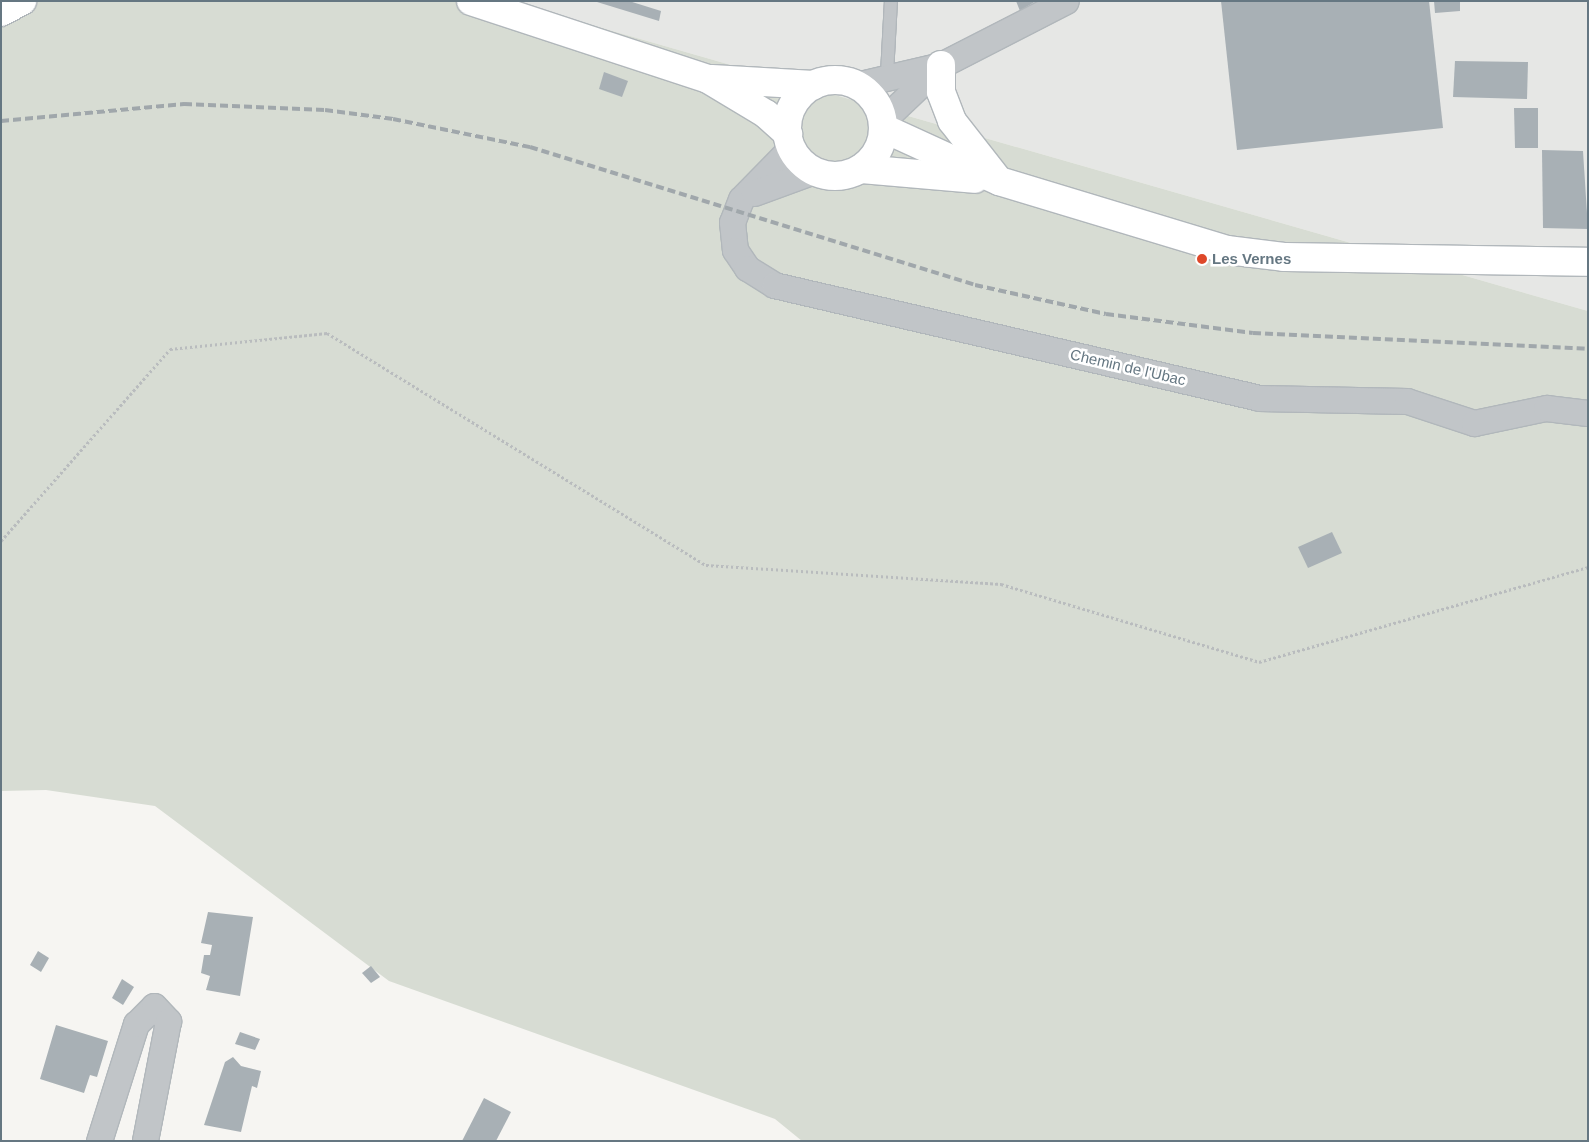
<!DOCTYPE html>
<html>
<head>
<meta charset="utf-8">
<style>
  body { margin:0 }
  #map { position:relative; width:1589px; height:1142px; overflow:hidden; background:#f6f5f2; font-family:Helvetica,sans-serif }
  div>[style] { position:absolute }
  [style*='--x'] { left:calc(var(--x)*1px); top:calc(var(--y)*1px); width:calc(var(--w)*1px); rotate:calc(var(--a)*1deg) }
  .built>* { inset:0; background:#e6e7e5 }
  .green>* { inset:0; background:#d7dcd3 }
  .building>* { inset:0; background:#a8b0b5 }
  .path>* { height:3px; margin-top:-1.5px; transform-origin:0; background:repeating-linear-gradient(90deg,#b9bcbe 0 2.5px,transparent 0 5px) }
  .roads { filter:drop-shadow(1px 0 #b1b7bb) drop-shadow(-1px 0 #b1b7bb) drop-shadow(0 1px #b1b7bb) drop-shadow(0 -1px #b1b7bb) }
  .lane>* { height:12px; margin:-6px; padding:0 6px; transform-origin:6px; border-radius:6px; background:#c1c5c8 }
  .street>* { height:25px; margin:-12.5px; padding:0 12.5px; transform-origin:12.5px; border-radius:12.5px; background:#c1c5c8 }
  .secondary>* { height:28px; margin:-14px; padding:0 14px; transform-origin:14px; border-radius:14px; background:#fff }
  .secondary>.ring { margin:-14px; padding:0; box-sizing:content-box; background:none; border:28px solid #fff; border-radius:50% }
  .rail>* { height:4px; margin-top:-2px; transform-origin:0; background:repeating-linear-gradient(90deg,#a0a7ab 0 8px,transparent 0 12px) }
  .dots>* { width:14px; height:14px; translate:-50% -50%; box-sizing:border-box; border:2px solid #fff; border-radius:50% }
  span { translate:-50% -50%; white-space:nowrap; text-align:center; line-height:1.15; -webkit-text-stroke:5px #fff; paint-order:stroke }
  .poi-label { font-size:15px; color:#657782; font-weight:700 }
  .left { translate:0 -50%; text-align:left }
  .street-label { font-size:15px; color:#657782 }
  .frame { position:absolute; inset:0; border:2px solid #657782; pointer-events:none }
</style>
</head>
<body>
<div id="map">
  <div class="built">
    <div style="clip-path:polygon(508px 1px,1588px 1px,1588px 311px)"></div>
  </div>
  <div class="green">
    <div style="clip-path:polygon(1px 1px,508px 1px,1588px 311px,1588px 1141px,802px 1141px,775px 1119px,389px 981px,155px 806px,46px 790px,1px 791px)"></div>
  </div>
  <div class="building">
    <div style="clip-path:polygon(629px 1px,661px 11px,659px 21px,597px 2px)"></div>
    <div style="clip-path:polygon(1016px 1px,1036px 1px,1020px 11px)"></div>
    <div style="clip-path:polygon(1221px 1px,1429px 1px,1443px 128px,1237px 150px)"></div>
    <div style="clip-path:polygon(1434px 1px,1460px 1px,1460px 11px,1435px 13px)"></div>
    <div style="clip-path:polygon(1455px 61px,1528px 62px,1527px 99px,1453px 97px)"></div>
    <div style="clip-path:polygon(604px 72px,628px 81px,622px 97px,599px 89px)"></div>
    <div style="clip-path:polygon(1514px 108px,1538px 108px,1538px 148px,1515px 148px)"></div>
    <div style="clip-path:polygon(1542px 150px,1583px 151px,1588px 229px,1543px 228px)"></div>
    <div style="clip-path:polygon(1332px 532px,1342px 553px,1308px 568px,1298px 547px)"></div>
    <div style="clip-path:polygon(208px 912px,253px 917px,240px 996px,206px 990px,210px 976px,201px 973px,204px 955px,210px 955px,212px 945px,201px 943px)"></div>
    <div style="clip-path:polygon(38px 951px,49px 958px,41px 972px,30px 965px)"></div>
    <div style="clip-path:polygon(371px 966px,380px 977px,371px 983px,362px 973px)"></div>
    <div style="clip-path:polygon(122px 979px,134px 987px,123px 1005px,112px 998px)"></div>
    <div style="clip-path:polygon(56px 1025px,108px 1041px,97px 1077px,90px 1075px,84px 1093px,40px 1079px)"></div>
    <div style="clip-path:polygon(240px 1032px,260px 1039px,255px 1050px,235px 1044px)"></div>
    <div style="clip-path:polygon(233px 1057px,241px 1066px,261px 1071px,257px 1088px,252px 1086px,241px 1132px,204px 1125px,225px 1062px)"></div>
    <div style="clip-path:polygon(484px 1098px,511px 1112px,496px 1141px,462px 1141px)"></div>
  </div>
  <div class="path">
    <div style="--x:1;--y:541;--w:256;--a:-48.6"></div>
    <div style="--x:170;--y:349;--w:158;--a:-5.8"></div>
    <div style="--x:327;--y:333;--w:444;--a:31.5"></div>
    <div style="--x:706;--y:565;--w:296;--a:3.7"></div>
    <div style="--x:1001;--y:584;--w:270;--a:16.8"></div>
    <div style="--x:1259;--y:662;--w:342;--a:-16.1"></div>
  </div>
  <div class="roads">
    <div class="lane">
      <div style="--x:887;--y:74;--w:73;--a:-86.9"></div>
    </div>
    <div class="street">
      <div style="--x:856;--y:85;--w:87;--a:-13.2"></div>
      <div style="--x:882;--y:121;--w:81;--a:-43.5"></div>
      <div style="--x:941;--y:65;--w:140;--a:-27.1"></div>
      <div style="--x:791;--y:148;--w:71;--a:134.4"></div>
      <div style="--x:741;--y:199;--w:25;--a:111"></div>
      <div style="--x:732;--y:222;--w:28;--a:84"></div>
      <div style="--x:735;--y:250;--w:22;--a:56"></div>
      <div style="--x:747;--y:268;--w:32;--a:32"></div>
      <div style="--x:774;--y:285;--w:498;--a:13.1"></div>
      <div style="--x:1259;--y:398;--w:148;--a:1.2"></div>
      <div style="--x:1407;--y:401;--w:71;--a:18.2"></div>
      <div style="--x:1474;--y:423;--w:74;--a:-11.8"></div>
      <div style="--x:1546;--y:408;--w:42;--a:6.8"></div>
      <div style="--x:754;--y:193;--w:64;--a:-20.1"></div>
      <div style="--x:99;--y:1141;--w:123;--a:-72.5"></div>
      <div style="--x:136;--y:1024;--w:25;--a:-45"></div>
      <div style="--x:154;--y:1006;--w:21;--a:47"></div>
      <div style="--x:168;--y:1021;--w:122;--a:100.9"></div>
    </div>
    <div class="secondary">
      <div style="--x:471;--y:1;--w:250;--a:18.2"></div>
      <div style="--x:708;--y:79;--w:68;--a:31.1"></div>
      <div style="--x:766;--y:114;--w:30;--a:42"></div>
      <div style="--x:1;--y:12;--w:24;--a:-28"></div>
      <div style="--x:941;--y:65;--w:27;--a:90"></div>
      <div style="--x:941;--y:92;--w:31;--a:69"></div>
      <div style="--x:952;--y:121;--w:70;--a:52"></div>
      <div style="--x:712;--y:79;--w:102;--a:3.4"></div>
      <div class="ring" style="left:787px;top:80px;width:68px;height:68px"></div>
      <div style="--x:883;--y:128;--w:128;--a:24.6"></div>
      <div style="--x:999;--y:181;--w:238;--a:16.8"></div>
      <div style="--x:1227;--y:250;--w:57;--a:7"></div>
      <div style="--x:1284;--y:257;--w:304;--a:0.9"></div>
      <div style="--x:861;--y:169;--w:114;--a:5"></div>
    </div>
  </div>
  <div class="rail">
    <div style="--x:1;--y:121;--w:184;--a:-5.3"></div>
    <div style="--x:184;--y:104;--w:141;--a:2.4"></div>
    <div style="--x:325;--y:110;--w:69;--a:7.5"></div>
    <div style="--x:393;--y:119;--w:140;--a:11.6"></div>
    <div style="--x:530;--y:147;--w:466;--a:17.2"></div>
    <div style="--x:975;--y:285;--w:134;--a:12.5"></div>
    <div style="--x:1106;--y:314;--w:148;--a:7.4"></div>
    <div style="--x:1253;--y:333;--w:335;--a:2.7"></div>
  </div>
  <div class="dots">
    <div style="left:1202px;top:259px;background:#de4829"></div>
  </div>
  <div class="poi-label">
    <span class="left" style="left:1212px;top:259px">Les Vernes</span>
  </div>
  <div class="street-label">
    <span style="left:1128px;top:367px;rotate:13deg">Chemin de l'Ubac</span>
  </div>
  <div class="frame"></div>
</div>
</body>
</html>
